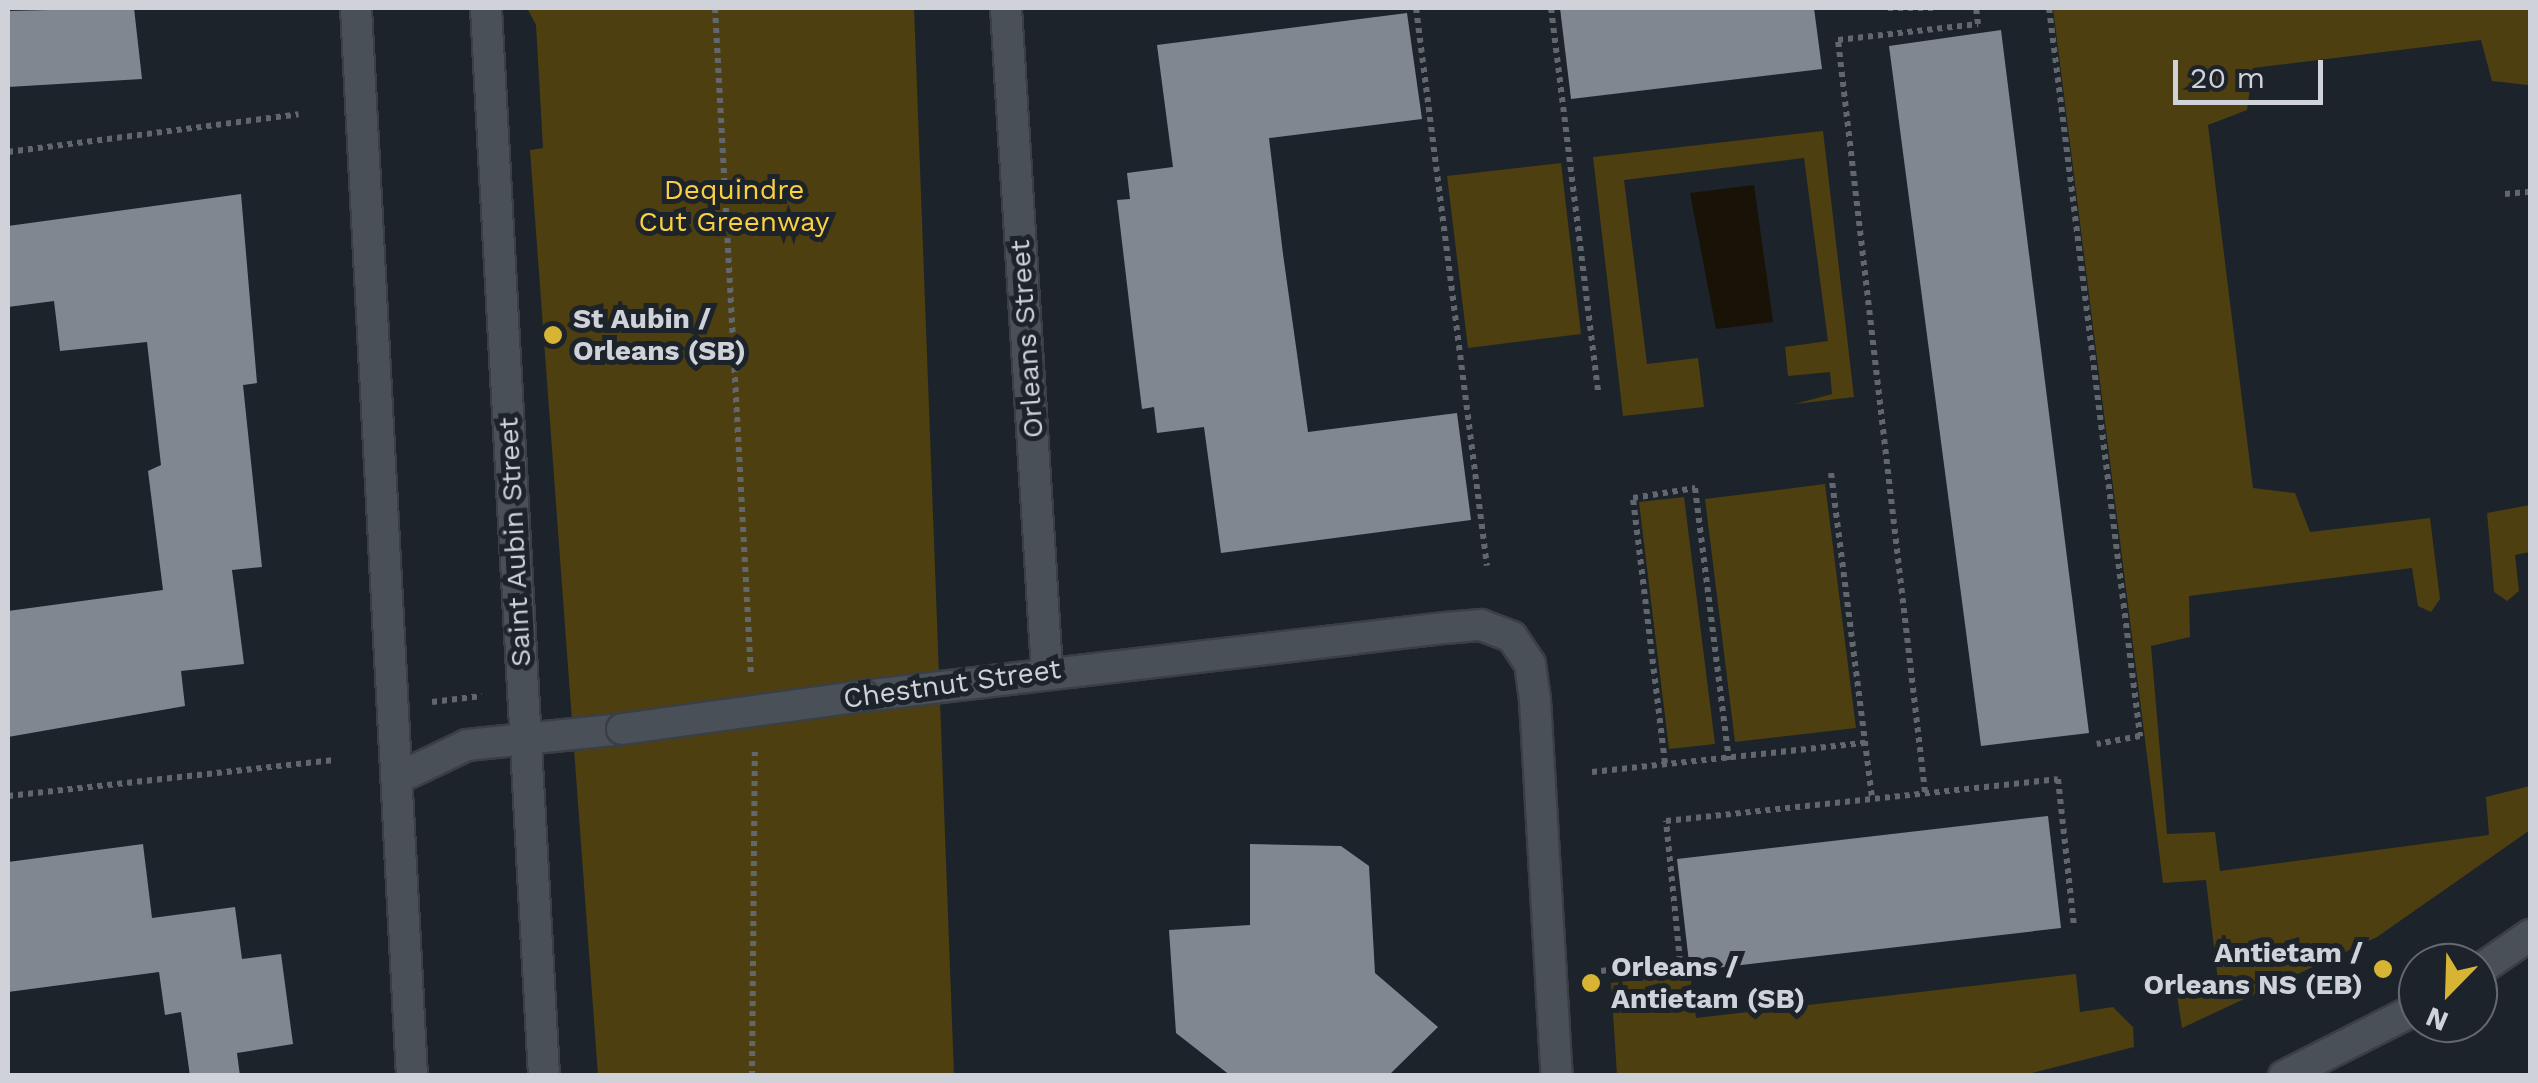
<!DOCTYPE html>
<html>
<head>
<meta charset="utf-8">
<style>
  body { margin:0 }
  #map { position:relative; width:2538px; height:1083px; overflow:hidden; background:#1d232a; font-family:"Work Sans",sans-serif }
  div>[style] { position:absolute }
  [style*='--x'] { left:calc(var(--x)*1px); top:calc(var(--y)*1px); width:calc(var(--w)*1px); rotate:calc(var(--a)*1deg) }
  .green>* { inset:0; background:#4d3f0f }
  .water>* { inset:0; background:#181306 }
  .building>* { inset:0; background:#818791 }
  .path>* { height:6px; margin-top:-3px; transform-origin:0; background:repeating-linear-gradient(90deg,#62676d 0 5px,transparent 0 10px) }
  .roads { filter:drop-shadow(2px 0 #3b3f45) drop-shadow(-2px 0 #3b3f45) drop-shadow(0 2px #3b3f45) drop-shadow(0 -2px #3b3f45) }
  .minor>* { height:30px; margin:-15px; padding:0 15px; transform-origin:15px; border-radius:15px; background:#4a5058 }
  .tertiary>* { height:30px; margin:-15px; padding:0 15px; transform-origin:15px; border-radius:15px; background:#4a5058 }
  .secondary>* { height:30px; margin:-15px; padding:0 15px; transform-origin:15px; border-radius:15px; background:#4a5058 }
  .bridges { filter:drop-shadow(2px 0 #3b3f45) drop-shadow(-2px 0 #3b3f45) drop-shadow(0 2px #3b3f45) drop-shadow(0 -2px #3b3f45) }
  .minor-bridge>* { height:30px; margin:-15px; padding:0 15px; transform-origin:15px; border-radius:15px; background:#4a5058 }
  .dots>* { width:28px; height:28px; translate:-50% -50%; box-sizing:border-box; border:5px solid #1d232a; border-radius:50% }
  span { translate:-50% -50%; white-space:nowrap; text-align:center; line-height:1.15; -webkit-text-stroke:10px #1d232a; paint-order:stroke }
  .park-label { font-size:28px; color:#fad03f }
  .poi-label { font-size:28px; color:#cfd2d8; font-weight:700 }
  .left { translate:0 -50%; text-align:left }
  .right { translate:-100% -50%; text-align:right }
  .street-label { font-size:28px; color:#cfd2d8 }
  .frame { position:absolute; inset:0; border:10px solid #cfd2d8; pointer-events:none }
  .north { position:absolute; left:2398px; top:943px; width:100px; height:100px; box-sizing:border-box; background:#1d232a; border:2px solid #646970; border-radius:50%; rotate:203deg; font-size:28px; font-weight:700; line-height:40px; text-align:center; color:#cfd2d8 }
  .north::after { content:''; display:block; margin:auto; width:35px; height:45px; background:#d8b434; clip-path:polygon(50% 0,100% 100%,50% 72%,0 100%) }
  .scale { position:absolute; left:2173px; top:60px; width:150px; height:45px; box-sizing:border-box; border:5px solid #cfd2d8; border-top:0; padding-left:12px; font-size:30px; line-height:35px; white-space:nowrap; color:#cfd2d8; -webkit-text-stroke:8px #1d232a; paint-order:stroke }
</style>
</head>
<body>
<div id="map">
  <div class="green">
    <div style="clip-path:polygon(527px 8px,914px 8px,954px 1075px,598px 1075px,530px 150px,543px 148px,536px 25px)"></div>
    <div style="clip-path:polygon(2053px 8px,2530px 8px,2530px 106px,2528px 85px,2492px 81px,2481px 40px,2253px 68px,2247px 110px,2208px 125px,2253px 488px,2295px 493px,2310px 532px,2430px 518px,2440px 599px,2431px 612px,2418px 606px,2412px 568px,2189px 596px,2190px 637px,2151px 646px,2167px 834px,2215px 832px,2220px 871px,2489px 835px,2486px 797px,2530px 786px,2530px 830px,2377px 937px,2182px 1028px,2176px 989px,2218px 981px,2206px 880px,2163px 883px)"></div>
    <div style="clip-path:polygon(1823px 131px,1854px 397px,1795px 404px,1832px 394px,1830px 372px,1788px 376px,1785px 347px,1828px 341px,1804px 158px,1624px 180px,1647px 364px,1698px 358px,1704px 407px,1623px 416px,1593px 157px)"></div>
    <div style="clip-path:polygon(1561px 163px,1581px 334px,1468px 348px,1447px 176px)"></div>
    <div style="clip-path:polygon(1825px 484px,1856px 728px,1735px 742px,1705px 499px)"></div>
    <div style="clip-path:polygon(1684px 497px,1715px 744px,1669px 749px,1639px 502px)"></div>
    <div style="clip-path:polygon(2530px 505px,2530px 552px,2515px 555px,2519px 591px,2507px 601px,2494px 592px,2487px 513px)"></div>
    <div style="clip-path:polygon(1690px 974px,1696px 1018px,2076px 974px,2080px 1012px,2113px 1007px,2133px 1027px,2134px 1047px,2024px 1075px,1617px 1075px,1611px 983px)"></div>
  </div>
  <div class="water">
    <div style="clip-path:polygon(1754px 185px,1773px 322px,1716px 329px,1690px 193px)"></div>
  </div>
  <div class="building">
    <div style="clip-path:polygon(134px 8px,142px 79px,8px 87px,8px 11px)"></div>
    <div style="clip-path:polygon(1560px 8px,1814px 8px,1822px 69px,1571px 99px)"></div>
    <div style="clip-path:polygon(1407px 13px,1422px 119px,1269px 138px,1283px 254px,1308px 432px,1457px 413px,1471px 520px,1221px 553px,1204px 427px,1157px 433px,1154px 407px,1142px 409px,1135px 352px,1117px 200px,1130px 199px,1127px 173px,1173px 167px,1157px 45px)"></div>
    <div style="clip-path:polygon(2001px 30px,2089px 733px,1981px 746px,1889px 46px)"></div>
    <div style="clip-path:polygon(241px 194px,257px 383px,243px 385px,262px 567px,232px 570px,244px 664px,181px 671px,185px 706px,8px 737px,8px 611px,163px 590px,148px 471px,161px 465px,147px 342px,60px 351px,54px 301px,8px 307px,8px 226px)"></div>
    <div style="clip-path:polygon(2048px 816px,2061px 928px,1690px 971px,1677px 859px)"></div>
    <div style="clip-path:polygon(143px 844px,152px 918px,235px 907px,242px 959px,281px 954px,293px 1044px,237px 1053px,240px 1076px,190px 1076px,181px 1012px,165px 1015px,159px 972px,8px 992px,8px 862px)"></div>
    <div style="clip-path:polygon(1250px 844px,1341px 846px,1369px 866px,1375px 973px,1438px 1027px,1388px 1076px,1231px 1076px,1176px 1033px,1169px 930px,1250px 925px)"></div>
  </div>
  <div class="path">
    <div style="--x:715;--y:8;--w:668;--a:86.91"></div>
    <div style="--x:1416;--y:8;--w:562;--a:82.75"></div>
    <div style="--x:1551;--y:8;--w:388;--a:83"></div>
    <div style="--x:1888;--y:8;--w:48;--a:0"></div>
    <div style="--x:2049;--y:8;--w:734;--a:82.87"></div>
    <div style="--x:2140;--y:736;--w:44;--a:169.5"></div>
    <div style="--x:8;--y:152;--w:293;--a:-7.4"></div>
    <div style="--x:2505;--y:194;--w:25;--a:-5"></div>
    <div style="--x:1831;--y:473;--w:329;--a:82.8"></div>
    <div style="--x:432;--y:702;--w:50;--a:-6.8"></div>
    <div style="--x:1665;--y:763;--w:267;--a:-96.9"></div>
    <div style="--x:1633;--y:498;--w:63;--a:-9.2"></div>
    <div style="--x:1695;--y:488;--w:274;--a:82.9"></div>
    <div style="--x:1592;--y:772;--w:275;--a:-6.1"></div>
    <div style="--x:1925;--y:792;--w:757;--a:-96.6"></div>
    <div style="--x:1838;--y:40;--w:141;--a:-6.5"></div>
    <div style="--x:1978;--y:24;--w:16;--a:-97"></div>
    <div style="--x:8;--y:796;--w:328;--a:-6.3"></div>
    <div style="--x:1601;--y:971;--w:80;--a:-7.2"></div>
    <div style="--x:1680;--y:961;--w:141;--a:-95.7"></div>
    <div style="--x:1666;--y:821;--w:394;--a:-6.1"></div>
    <div style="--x:2058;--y:779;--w:148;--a:83.8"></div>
    <div style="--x:752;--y:1076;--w:324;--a:-89.5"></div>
  </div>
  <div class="roads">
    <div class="minor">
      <div style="--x:1006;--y:8;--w:664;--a:86.46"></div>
      <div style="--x:864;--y:696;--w:585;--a:-6.68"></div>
      <div style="--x:1445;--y:628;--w:36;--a:-5"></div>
      <div style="--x:1481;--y:625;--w:33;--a:21"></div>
      <div style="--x:1512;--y:637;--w:32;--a:56"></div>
      <div style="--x:1530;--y:664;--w:36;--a:82"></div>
      <div style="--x:1535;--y:700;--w:377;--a:86.7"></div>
      <div style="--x:398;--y:778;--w:76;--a:-25.6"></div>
      <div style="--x:467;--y:745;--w:156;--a:-5.9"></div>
    </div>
    <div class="tertiary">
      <div style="--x:2478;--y:971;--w:63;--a:-34.7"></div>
      <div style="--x:2284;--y:1076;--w:150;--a:-26.9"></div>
    </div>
    <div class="secondary">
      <div style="--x:356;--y:8;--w:1069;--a:87"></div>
      <div style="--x:486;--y:8;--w:1070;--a:86.89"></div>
    </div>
  </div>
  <div class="bridges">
    <div class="minor-bridge">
      <div style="--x:622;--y:729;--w:244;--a:-7.8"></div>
    </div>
  </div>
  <div class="dots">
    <div style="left:553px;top:335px;background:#d8b434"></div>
    <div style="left:2383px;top:969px;background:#d8b434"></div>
    <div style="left:1591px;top:983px;background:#d8b434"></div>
  </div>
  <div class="park-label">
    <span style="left:734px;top:206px">Dequindre<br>Cut Greenway</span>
  </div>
  <div class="poi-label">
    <span class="left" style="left:573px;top:335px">St Aubin /<br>Orleans (SB)</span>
    <span class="right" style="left:2363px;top:969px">Antietam /<br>Orleans NS (EB)</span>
    <span class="left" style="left:1611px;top:983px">Orleans /<br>Antietam (SB)</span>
  </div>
  <div class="street-label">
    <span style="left:1027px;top:339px;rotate:-94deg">Orleans Street</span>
    <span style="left:515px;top:542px;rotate:-93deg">Saint Aubin Street</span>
    <span style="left:952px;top:684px;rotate:-8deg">Chestnut Street</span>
  </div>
  <div class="frame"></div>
  <div class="north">N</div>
  <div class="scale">20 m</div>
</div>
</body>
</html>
